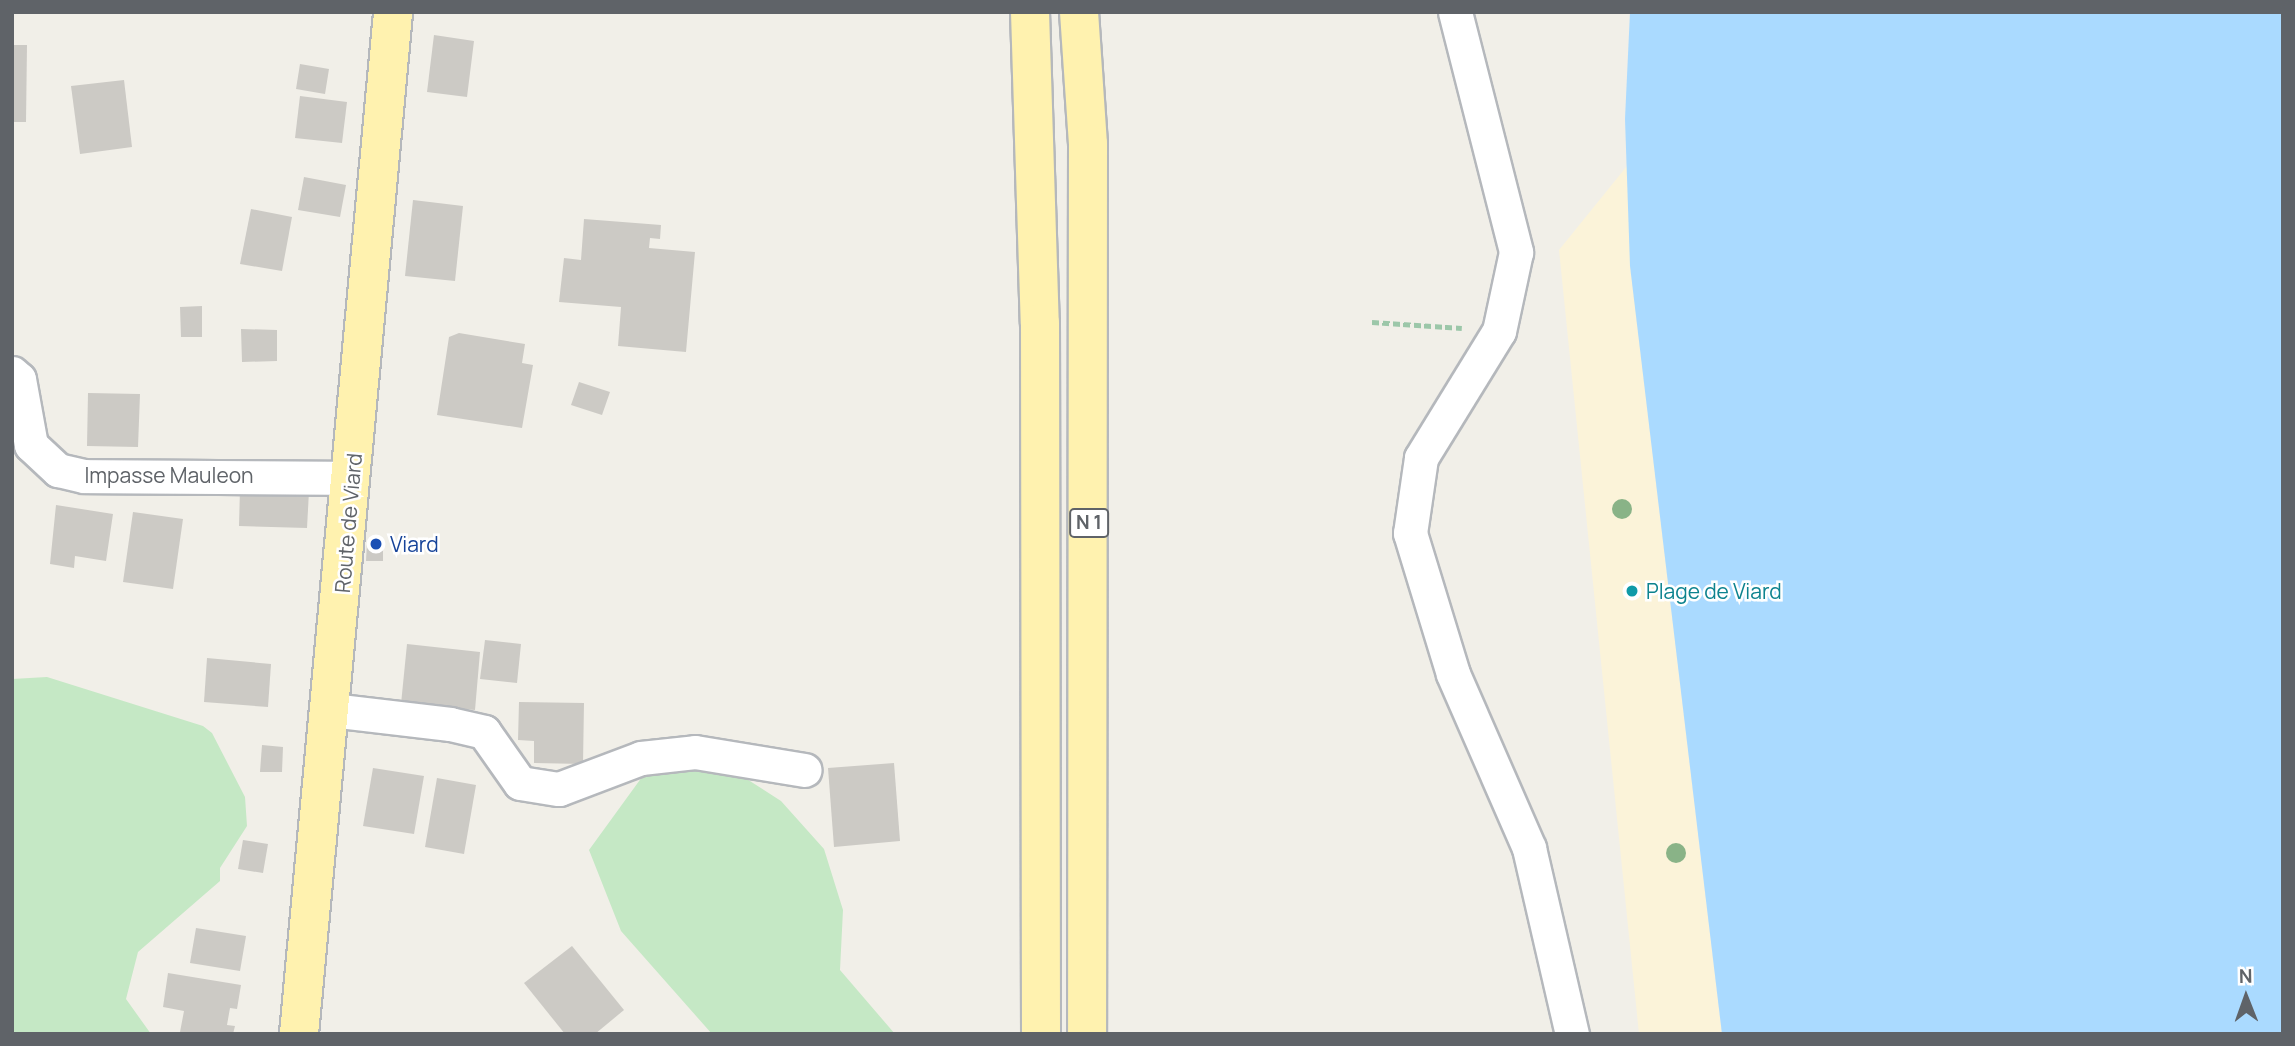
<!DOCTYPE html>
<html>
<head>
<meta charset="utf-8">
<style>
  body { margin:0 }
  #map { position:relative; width:2295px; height:1046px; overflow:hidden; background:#f1efe8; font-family:Manrope,sans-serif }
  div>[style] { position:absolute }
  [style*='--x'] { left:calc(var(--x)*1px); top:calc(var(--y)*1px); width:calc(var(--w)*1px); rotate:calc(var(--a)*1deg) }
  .green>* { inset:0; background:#c5e8c5 }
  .sand>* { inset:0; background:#fbf3d9 }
  .water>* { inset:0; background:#aadaff }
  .building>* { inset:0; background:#cccac5 }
  .path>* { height:4.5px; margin-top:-2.25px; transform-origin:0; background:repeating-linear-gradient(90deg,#9cc7a9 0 7px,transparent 0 10.5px) }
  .roads { filter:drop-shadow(2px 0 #b5b8bc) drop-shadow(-2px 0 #b5b8bc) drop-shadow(0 2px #b5b8bc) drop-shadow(0 -2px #b5b8bc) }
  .minor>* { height:33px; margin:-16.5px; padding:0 16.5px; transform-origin:16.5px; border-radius:16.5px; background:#fff }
  .major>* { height:38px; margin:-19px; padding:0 19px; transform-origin:19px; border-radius:19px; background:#fff2af }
  .trees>* { width:20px; height:20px; margin:-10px; border-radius:50%; background:#89b387 }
  .dots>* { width:19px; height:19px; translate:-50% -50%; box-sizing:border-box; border:4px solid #fff; border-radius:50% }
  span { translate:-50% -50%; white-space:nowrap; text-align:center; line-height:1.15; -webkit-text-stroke:5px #fff; paint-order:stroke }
  .shield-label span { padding:2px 5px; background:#fff; border:2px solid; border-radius:5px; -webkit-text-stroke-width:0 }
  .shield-label { font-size:19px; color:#5f6368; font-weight:700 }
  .street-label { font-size:21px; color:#5f6368 }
  .transit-label { font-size:21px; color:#164399 }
  .left { translate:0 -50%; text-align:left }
  .culture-label { font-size:21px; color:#0d838f }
  .frame { position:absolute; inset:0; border:14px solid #5f6368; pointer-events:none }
  .north { position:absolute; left:2211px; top:962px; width:70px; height:70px; -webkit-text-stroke:5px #fff; paint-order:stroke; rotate:359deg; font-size:19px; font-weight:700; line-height:28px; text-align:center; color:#5f6368 }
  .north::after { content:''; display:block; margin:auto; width:24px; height:32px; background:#5f6368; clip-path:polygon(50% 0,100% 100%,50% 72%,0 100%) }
</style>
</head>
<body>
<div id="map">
  <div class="green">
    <div style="clip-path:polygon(47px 677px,203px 726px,212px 733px,245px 797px,247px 826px,220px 868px,220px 881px,138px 952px,126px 999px,151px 1034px,12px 1034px,12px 679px)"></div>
    <div style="clip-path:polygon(687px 763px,742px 776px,781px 801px,824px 849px,843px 910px,840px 970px,895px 1034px,712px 1034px,621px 931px,589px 850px,650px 766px)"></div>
  </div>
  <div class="sand">
    <div style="clip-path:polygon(1627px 166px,1648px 414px,1722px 1034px,1639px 1034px,1559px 250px)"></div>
  </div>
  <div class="water">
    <div style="clip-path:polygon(1630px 12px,2283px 12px,2283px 1034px,1722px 1034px,1630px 266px,1625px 119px)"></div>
  </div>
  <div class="building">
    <div style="clip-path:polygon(434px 35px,474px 41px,467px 97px,427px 92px)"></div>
    <div style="clip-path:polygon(12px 45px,27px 45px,26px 122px,12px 122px)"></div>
    <div style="clip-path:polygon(300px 64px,329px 69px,325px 94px,296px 89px)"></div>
    <div style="clip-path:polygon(124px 80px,132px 147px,80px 154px,71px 86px)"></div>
    <div style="clip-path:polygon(300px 96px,347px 102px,342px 143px,295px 138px)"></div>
    <div style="clip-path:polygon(304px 177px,346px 185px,340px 217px,298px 210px)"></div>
    <div style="clip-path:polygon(413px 200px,463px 206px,455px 281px,405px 276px)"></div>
    <div style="clip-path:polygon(251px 209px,292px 217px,282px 271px,240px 264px)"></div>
    <div style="clip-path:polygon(584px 219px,661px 225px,660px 239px,650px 238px,649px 248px,695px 252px,686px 352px,618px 346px,621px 307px,559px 302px,564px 258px,581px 260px)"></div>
    <div style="clip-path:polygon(202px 306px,202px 337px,181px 337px,180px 307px)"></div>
    <div style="clip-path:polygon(241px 329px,277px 330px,277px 361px,242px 362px)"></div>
    <div style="clip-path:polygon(459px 333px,525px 344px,522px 363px,533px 365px,522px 428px,437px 415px,449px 337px)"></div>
    <div style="clip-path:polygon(579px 382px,610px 392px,602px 415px,571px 405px)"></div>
    <div style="clip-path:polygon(88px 393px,140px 394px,138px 447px,87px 446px)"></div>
    <div style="clip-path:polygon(240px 489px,309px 491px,307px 528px,239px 526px)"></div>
    <div style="clip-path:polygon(56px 505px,113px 514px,106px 561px,75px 556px,74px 568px,50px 564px)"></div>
    <div style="clip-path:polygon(133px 512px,183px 519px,173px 589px,123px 582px)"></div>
    <div style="clip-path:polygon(367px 542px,383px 542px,383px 561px,366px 561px)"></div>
    <div style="clip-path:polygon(485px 640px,521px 644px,517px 683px,480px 679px)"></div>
    <div style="clip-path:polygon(407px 644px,480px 652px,475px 710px,401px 704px)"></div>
    <div style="clip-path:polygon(207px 658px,271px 664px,268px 707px,204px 702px)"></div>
    <div style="clip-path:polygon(519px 702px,584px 703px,583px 764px,534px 763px,534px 741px,518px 740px)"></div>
    <div style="clip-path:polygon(262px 745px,283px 747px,282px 772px,260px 772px)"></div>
    <div style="clip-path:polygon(894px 763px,900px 841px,834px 847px,828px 768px)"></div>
    <div style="clip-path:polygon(373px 768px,424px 776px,414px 834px,363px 826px)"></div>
    <div style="clip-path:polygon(437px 778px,476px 785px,464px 854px,425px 847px)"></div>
    <div style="clip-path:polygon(243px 840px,268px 844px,263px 873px,238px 869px)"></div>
    <div style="clip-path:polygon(196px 928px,246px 936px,240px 971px,190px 963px)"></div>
    <div style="clip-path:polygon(572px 946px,624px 1010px,595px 1034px,565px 1034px,524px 983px)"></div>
    <div style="clip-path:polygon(168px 973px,241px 985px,237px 1009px,230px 1008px,227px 1025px,235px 1026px,233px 1034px,180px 1032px,184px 1011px,163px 1007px)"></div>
  </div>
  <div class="path">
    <div style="--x:1372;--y:322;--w:90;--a:3.8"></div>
  </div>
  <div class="roads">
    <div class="minor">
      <div style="--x:1455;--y:12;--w:248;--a:75.7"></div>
      <div style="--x:1516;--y:252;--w:81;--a:102.1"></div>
      <div style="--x:1499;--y:331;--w:149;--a:121.6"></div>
      <div style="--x:1421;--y:458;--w:76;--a:98.3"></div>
      <div style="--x:1410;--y:533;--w:147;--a:73"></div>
      <div style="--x:1453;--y:674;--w:190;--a:66.4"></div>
      <div style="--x:1529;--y:848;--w:191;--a:77"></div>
      <div style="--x:12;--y:373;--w:9;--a:41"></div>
      <div style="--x:19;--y:379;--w:67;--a:79.7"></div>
      <div style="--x:31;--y:445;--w:37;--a:43"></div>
      <div style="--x:58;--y:470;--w:27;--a:13"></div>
      <div style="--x:84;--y:476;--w:268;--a:0.4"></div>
      <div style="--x:331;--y:710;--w:120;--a:6.7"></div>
      <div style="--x:450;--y:724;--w:35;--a:13"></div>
      <div style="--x:484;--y:732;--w:62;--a:54.8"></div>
      <div style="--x:520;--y:783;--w:39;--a:9"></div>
      <div style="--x:559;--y:789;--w:88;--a:-20.7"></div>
      <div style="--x:641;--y:758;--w:54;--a:-6.3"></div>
      <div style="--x:695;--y:752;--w:111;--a:9.3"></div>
    </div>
    <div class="major">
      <div style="--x:1030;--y:12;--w:311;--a:88.2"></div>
      <div style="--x:1040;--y:323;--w:711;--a:89.92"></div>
      <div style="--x:1079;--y:12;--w:132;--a:86.1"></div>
      <div style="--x:1088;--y:144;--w:890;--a:90.06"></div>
      <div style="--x:299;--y:1034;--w:1026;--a:-84.74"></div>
    </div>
  </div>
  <div class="trees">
    <div style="left:1622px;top:509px"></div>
    <div style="left:1676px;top:853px"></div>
  </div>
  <div class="dots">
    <div style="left:376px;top:544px;background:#1a4fb4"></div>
    <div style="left:1632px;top:591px;background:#0f9aa8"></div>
  </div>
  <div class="shield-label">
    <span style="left:1089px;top:523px">N 1</span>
  </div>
  <div class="street-label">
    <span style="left:169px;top:475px">Impasse Mauleon</span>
    <span style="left:348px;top:523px;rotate:-85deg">Route de Viard</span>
  </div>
  <div class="transit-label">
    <span class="left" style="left:390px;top:544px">Viard</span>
  </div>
  <div class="culture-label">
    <span class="left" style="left:1646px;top:591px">Plage de Viard</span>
  </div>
  <div class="frame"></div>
  <div class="north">N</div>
</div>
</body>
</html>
